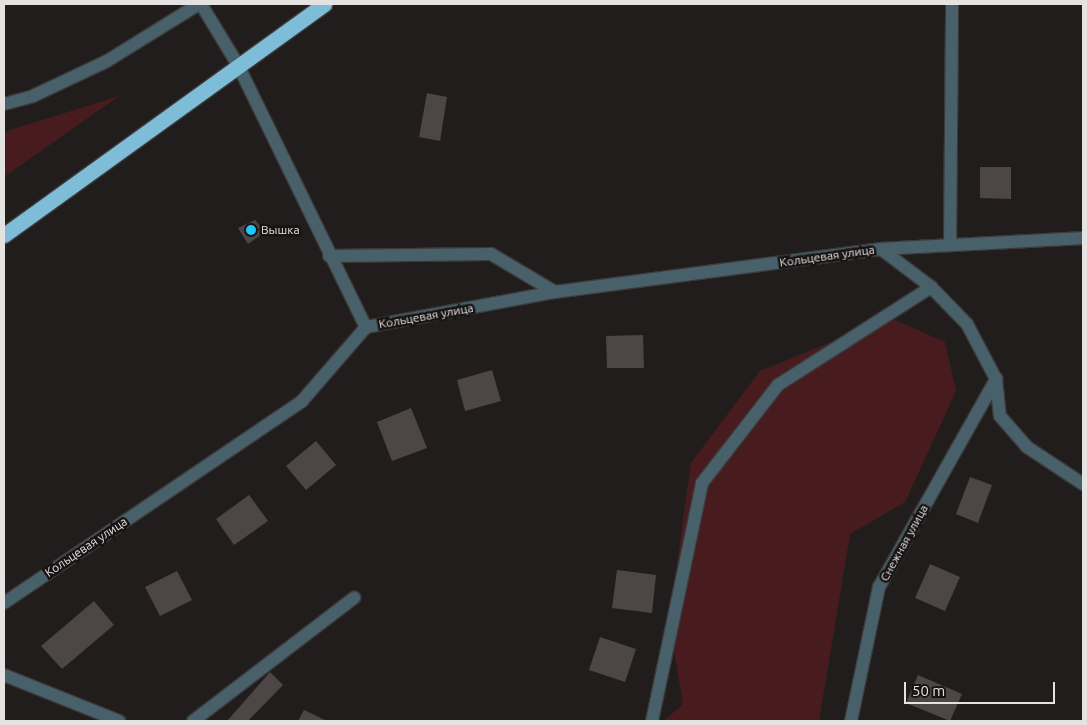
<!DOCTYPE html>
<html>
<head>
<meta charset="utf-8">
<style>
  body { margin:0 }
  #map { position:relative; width:1087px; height:725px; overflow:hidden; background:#221d1d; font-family:Ubuntu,sans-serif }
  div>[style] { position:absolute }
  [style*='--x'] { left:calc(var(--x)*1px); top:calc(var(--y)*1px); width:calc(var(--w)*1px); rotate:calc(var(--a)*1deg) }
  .green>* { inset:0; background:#481c1e }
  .building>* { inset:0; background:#4c4646 }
  .roads { filter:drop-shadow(1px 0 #3d3939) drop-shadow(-1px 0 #3d3939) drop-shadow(0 1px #3d3939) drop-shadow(0 -1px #3d3939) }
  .minor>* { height:12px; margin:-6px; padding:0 6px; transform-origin:6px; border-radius:6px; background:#47606a }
  .highway>* { height:15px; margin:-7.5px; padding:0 7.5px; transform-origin:7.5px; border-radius:7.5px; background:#7dbdd7 }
  .dots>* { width:14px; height:14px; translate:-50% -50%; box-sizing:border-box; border:2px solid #181414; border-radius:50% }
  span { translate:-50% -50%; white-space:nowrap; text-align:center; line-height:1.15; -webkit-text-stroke:5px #181414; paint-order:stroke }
  .poi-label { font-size:12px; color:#e5e2e2 }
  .left { translate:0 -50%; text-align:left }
  .street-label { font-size:12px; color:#e5e2e2 }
  .frame { position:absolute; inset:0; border:5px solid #e5e2e2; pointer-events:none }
  .scale { position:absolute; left:904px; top:682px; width:151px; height:22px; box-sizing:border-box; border:2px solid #e5e2e2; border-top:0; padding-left:6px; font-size:15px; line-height:18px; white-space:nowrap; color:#e5e2e2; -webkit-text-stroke:4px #181414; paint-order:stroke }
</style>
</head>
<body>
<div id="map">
  <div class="green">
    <div style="clip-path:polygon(119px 96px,4px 177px,4px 132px)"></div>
    <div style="clip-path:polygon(890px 318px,945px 342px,956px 391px,905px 502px,850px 534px,819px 721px,664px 721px,683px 704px,669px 621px,691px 463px,760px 371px)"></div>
  </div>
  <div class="building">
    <div style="clip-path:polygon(427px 93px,447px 97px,440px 141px,419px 137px)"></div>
    <div style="clip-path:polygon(980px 167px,1011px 167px,1011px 199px,980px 198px)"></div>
    <div style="clip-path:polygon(255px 220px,265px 232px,248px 244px,238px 228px)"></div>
    <div style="clip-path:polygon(643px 335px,644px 368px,607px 368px,606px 336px)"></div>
    <div style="clip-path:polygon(492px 370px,501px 401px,465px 411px,457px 380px)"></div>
    <div style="clip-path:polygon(411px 408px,427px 448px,392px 461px,377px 422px)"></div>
    <div style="clip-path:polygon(316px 441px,336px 465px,306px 490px,286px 466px)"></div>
    <div style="clip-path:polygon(970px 477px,992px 485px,978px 523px,956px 514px)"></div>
    <div style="clip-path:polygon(249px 495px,268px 521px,234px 545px,216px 519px)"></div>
    <div style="clip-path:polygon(930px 564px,960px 577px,945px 611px,915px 598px)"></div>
    <div style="clip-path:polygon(617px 570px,656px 575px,652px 613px,612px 608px)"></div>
    <div style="clip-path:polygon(177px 571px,192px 600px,160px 616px,145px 587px)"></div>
    <div style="clip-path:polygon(94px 601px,114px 625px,62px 669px,41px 646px)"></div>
    <div style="clip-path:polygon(600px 637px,636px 649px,625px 682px,589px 670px)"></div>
    <div style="clip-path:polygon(270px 672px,283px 685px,248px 721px,227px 721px)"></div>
    <div style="clip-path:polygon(918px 675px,962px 694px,950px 721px,906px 703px)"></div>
    <div style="clip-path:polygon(304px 710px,327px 721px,298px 721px)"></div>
  </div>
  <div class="roads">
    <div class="minor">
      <div style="--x:201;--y:4;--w:71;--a:58.8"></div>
      <div style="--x:238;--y:65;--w:292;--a:64"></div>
      <div style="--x:4;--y:104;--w:30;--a:-15"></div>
      <div style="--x:33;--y:96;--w:82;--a:-25.3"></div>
      <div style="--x:107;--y:61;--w:108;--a:-31.8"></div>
      <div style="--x:950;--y:245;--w:241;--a:-89.5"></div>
      <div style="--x:881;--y:249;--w:63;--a:37.2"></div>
      <div style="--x:931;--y:287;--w:52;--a:45.8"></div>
      <div style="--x:967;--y:324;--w:62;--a:62.2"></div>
      <div style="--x:996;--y:379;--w:37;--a:84"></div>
      <div style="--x:1000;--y:416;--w:41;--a:48.9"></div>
      <div style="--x:1027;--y:447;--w:67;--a:33.5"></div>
      <div style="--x:329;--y:256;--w:162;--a:-0.7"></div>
      <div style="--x:491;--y:254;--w:74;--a:30.7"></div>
      <div style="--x:4;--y:603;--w:360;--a:-34.1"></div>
      <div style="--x:302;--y:401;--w:98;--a:-49.1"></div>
      <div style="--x:366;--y:327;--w:192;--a:-10.5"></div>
      <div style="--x:555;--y:292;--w:329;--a:-7.5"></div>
      <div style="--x:881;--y:249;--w:202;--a:-3.1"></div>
      <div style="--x:4;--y:675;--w:124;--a:21.8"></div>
      <div style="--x:193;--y:721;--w:203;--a:-37.4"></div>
      <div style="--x:652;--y:721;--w:243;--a:-78.1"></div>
      <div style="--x:702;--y:483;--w:124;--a:-52.2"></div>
      <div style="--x:778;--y:385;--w:182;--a:-32.6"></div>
      <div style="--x:851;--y:721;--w:137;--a:-78.2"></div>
      <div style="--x:879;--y:587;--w:239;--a:-60.6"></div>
    </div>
    <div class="highway">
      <div style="--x:4;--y:235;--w:395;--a:-35.8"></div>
    </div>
  </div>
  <div class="dots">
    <div style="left:251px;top:230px;background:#20c9fd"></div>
  </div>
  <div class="poi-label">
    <span class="left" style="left:261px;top:230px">Вышка</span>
  </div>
  <div class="street-label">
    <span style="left:827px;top:256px;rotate:-8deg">Кольцевая улица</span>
    <span style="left:426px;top:316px;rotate:-10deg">Кольцевая улица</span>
    <span style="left:904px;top:543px;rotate:-61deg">Снежная улица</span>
    <span style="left:86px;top:547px;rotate:-34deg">Кольцевая улица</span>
  </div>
  <div class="frame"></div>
  <div class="scale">50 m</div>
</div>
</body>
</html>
